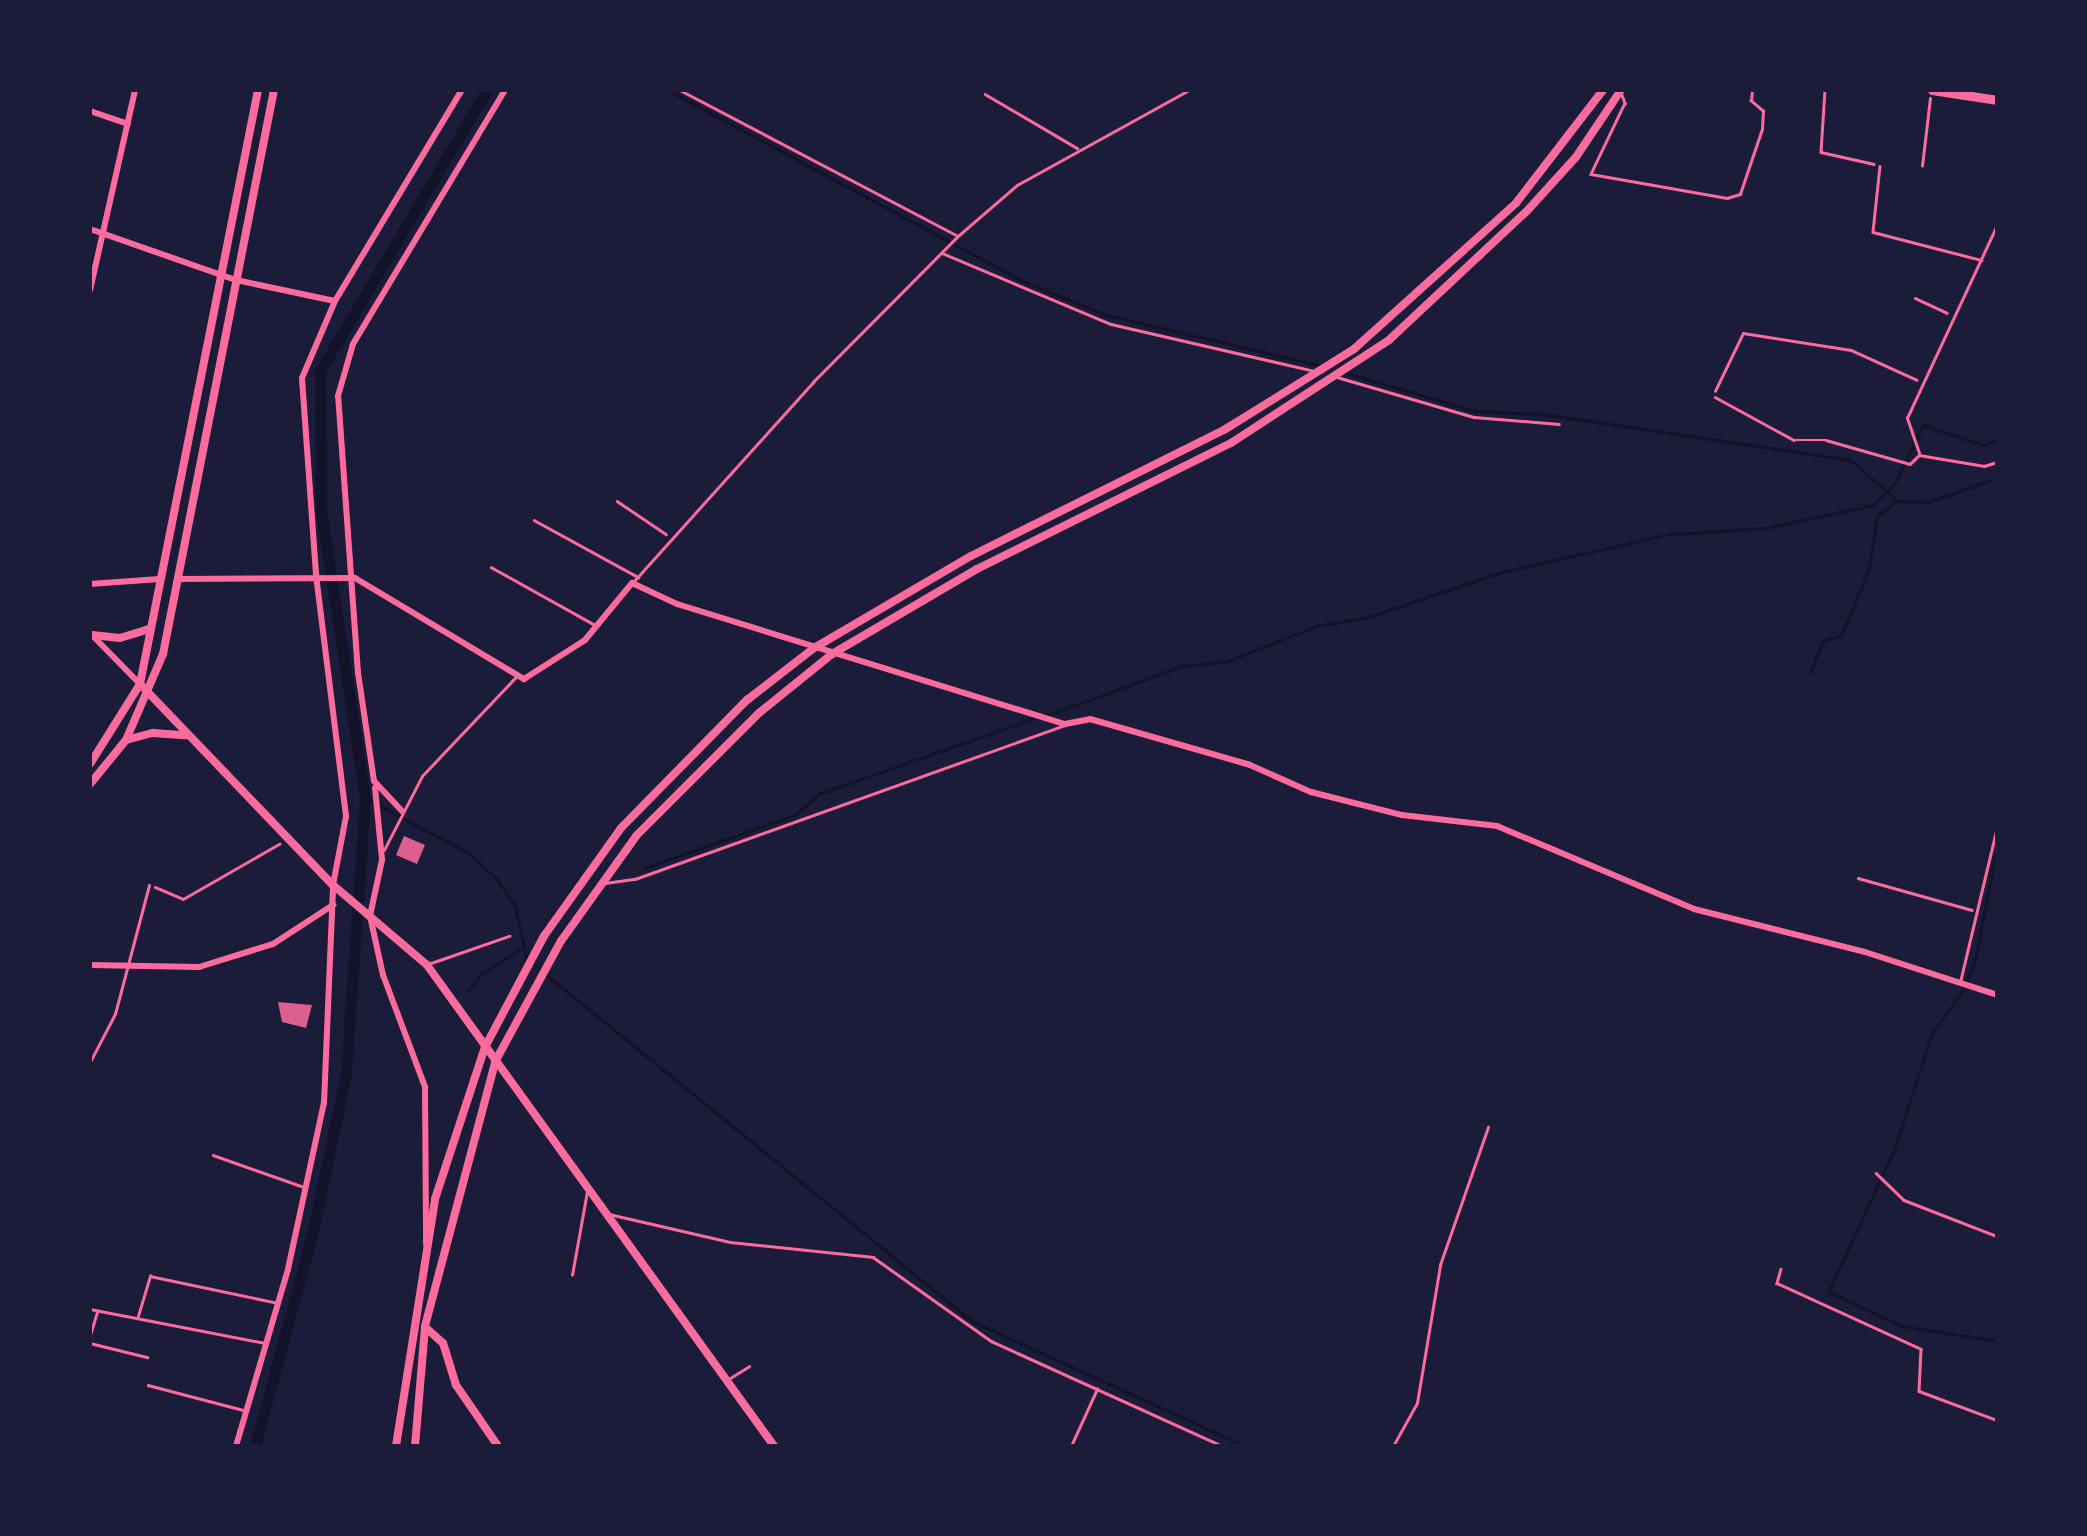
<!DOCTYPE html>
<html>
<head>
<meta charset="utf-8">
<style>
  body { margin:0 }
  #map { position:relative; width:2087px; height:1536px; overflow:hidden; background:#1b1b3a; font-family:Lato,sans-serif }
  div>[style] { position:absolute }
  [style*='--x'] { left:calc(var(--x)*1px); top:calc(var(--y)*1px); width:calc(var(--w)*1px); rotate:calc(var(--a)*1deg) }
  .stream>* { height:2.5px; margin:-1.25px; padding:0 1.25px; transform-origin:1.25px; border-radius:1.25px; background:#12122b }
  .canal>* { height:11px; margin:-5.5px; padding:0 5.5px; transform-origin:5.5px; border-radius:5.5px; background:#12122b }
  .building>* { inset:0; background:#dd5f8e }
  .path>* { height:2.5px; margin:-1.25px; padding:0 1.25px; transform-origin:1.25px; border-radius:1.25px; background:#ff6b9d }
  .service>* { height:2.5px; margin:-1.25px; padding:0 1.25px; transform-origin:1.25px; border-radius:1.25px; background:#ff6b9d }
  .minor>* { height:6px; margin:-3px; padding:0 3px; transform-origin:3px; border-radius:3px; background:#ff6b9d }
  .tertiary>* { height:8px; margin:-4px; padding:0 4px; transform-origin:4px; border-radius:4px; background:#ff6b9d }
  .secondary>* { height:9px; margin:-4.5px; padding:0 4.5px; transform-origin:4.5px; border-radius:4.5px; background:#ff6b9d }
  span { translate:-50% -50%; white-space:nowrap; text-align:center; line-height:1.15; -webkit-text-stroke:9px #1b1b3a; paint-order:stroke }
  .frame { position:absolute; inset:0; border:92px solid #1b1b3a; pointer-events:none }
</style>
</head>
<body>
<div id="map">
  <div class="stream">
    <div style="--x:668;--y:90;--w:402;--a:28.3"></div>
    <div style="--x:1022;--y:281;--w:92;--a:21.8"></div>
    <div style="--x:1107;--y:315;--w:221;--a:13.3"></div>
    <div style="--x:1344;--y:372;--w:137;--a:16.6"></div>
    <div style="--x:1475;--y:411;--w:68;--a:2.5"></div>
    <div style="--x:1543;--y:414;--w:311;--a:8.5"></div>
    <div style="--x:1851;--y:460;--w:62;--a:41.1"></div>
    <div style="--x:1898;--y:501;--w:31;--a:2"></div>
    <div style="--x:1929;--y:502;--w:72;--a:-19.4"></div>
    <div style="--x:1810;--y:673;--w:35;--a:-68"></div>
    <div style="--x:1823;--y:640;--w:18;--a:-13"></div>
    <div style="--x:1841;--y:636;--w:73;--a:-67.3"></div>
    <div style="--x:1869;--y:569;--w:54;--a:-81.4"></div>
    <div style="--x:1877;--y:516;--w:25;--a:-37"></div>
    <div style="--x:1046;--y:716;--w:145;--a:-20.2"></div>
    <div style="--x:1182;--y:666;--w:46;--a:-6.2"></div>
    <div style="--x:1228;--y:661;--w:96;--a:-21.5"></div>
    <div style="--x:1317;--y:626;--w:53;--a:-9.8"></div>
    <div style="--x:1369;--y:617;--w:136;--a:-18.8"></div>
    <div style="--x:1498;--y:573;--w:176;--a:-12.8"></div>
    <div style="--x:1670;--y:534;--w:95;--a:-3.6"></div>
    <div style="--x:1765;--y:528;--w:111;--a:-11.9"></div>
    <div style="--x:1874;--y:505;--w:30;--a:-46"></div>
    <div style="--x:1895;--y:483;--w:64;--a:-64.2"></div>
    <div style="--x:1923;--y:425;--w:63;--a:18.4"></div>
    <div style="--x:1983;--y:445;--w:15;--a:-20"></div>
    <div style="--x:365;--y:798;--w:118;--a:27.9"></div>
    <div style="--x:469;--y:853;--w:40;--a:43"></div>
    <div style="--x:498;--y:880;--w:30;--a:56"></div>
    <div style="--x:515;--y:905;--w:54;--a:77.2"></div>
    <div style="--x:527;--y:958;--w:18;--a:41"></div>
    <div style="--x:1997;--y:849;--w:112;--a:100.8"></div>
    <div style="--x:1976;--y:959;--w:38;--a:113"></div>
    <div style="--x:1961;--y:994;--w:49;--a:125.9"></div>
    <div style="--x:1932;--y:1034;--w:121;--a:107.8"></div>
    <div style="--x:1895;--y:1149;--w:157;--a:114.8"></div>
    <div style="--x:1829;--y:1292;--w:81;--a:25"></div>
    <div style="--x:1902;--y:1326;--w:96;--a:9"></div>
    <div style="--x:644;--y:868;--w:160;--a:-19.3"></div>
    <div style="--x:795;--y:815;--w:32;--a:-41"></div>
    <div style="--x:819;--y:794;--w:232;--a:-19.4"></div>
    <div style="--x:547;--y:975;--w:548;--a:39.15"></div>
    <div style="--x:972;--y:1321;--w:300;--a:24.6"></div>
    <div style="--x:467;--y:992;--w:23;--a:-52"></div>
    <div style="--x:481;--y:974;--w:51;--a:-32.1"></div>
  </div>
  <div class="canal">
    <div style="--x:255;--y:1446;--w:214;--a:-74.9"></div>
    <div style="--x:311;--y:1239;--w:168;--a:-78"></div>
    <div style="--x:346;--y:1075;--w:278;--a:-86.1"></div>
    <div style="--x:365;--y:798;--w:292;--a:-98.7"></div>
    <div style="--x:321;--y:509;--w:138;--a:-90.4"></div>
    <div style="--x:320;--y:371;--w:327;--a:-59.3"></div>
  </div>
  <div class="building">
    <div style="clip-path:polygon(404px 836px,425px 845px,417px 864px,396px 855px)"></div>
    <div style="clip-path:polygon(278px 1002px,312px 1005px,306px 1028px,282px 1022px)"></div>
  </div>
  <div class="path">
    <div style="--x:1825;--y:90;--w:62;--a:93.7"></div>
    <div style="--x:1821;--y:152;--w:54;--a:12.8"></div>
    <div style="--x:1922;--y:166;--w:68;--a:-83.3"></div>
    <div style="--x:1915;--y:298;--w:35;--a:25"></div>
    <div style="--x:1715;--y:391;--w:64;--a:-64.2"></div>
    <div style="--x:1743;--y:333;--w:109;--a:8.9"></div>
    <div style="--x:1851;--y:350;--w:72;--a:24.4"></div>
    <div style="--x:617;--y:501;--w:59;--a:34"></div>
    <div style="--x:1858;--y:878;--w:118;--a:15.7"></div>
    <div style="--x:155;--y:887;--w:30;--a:23"></div>
    <div style="--x:183;--y:899;--w:111;--a:-29.8"></div>
  </div>
  <div class="service">
    <div style="--x:680;--y:90;--w:312;--a:27.7"></div>
    <div style="--x:985;--y:94;--w:107;--a:30.4"></div>
    <div style="--x:1622;--y:95;--w:9;--a:69"></div>
    <div style="--x:1625;--y:103;--w:79;--a:115.6"></div>
    <div style="--x:1591;--y:174;--w:138;--a:10"></div>
    <div style="--x:1727;--y:198;--w:14;--a:-17"></div>
    <div style="--x:1740;--y:194;--w:69;--a:-71.3"></div>
    <div style="--x:1762;--y:129;--w:18;--a:-87"></div>
    <div style="--x:1763;--y:111;--w:16;--a:-140"></div>
    <div style="--x:1751;--y:101;--w:11;--a:-85"></div>
    <div style="--x:1995;--y:99;--w:9;--a:-77"></div>
    <div style="--x:1880;--y:166;--w:66;--a:96.1"></div>
    <div style="--x:1873;--y:232;--w:112;--a:14.5"></div>
    <div style="--x:942;--y:253;--w:183;--a:22.8"></div>
    <div style="--x:1111;--y:324;--w:209;--a:13"></div>
    <div style="--x:1337;--y:377;--w:143;--a:16.3"></div>
    <div style="--x:1474;--y:417;--w:85;--a:4.7"></div>
    <div style="--x:1715;--y:397;--w:90;--a:28.6"></div>
    <div style="--x:1794;--y:440;--w:32;--a:0"></div>
    <div style="--x:1826;--y:440;--w:87;--a:15.9"></div>
    <div style="--x:1910;--y:464;--w:13;--a:-45"></div>
    <div style="--x:1919;--y:455;--w:66;--a:9.6"></div>
    <div style="--x:1984;--y:466;--w:14;--a:-17"></div>
    <div style="--x:1919;--y:453;--w:37;--a:-109"></div>
    <div style="--x:1907;--y:418;--w:213;--a:-65"></div>
    <div style="--x:534;--y:520;--w:119;--a:28.7"></div>
    <div style="--x:491;--y:567;--w:119;--a:29.1"></div>
    <div style="--x:634;--y:581;--w:268;--a:-48"></div>
    <div style="--x:813;--y:382;--w:206;--a:-45.2"></div>
    <div style="--x:958;--y:236;--w:78;--a:-40.8"></div>
    <div style="--x:1017;--y:185;--w:196;--a:-28.9"></div>
    <div style="--x:384;--y:850;--w:83;--a:-62.8"></div>
    <div style="--x:422;--y:776;--w:135;--a:-46.5"></div>
    <div style="--x:605;--y:883;--w:30;--a:-8"></div>
    <div style="--x:635;--y:879;--w:456;--a:-19.7"></div>
    <div style="--x:431;--y:963;--w:83;--a:-19.1"></div>
    <div style="--x:1960;--y:982;--w:159;--a:-76.6"></div>
    <div style="--x:90;--y:1062;--w:54;--a:-62.5"></div>
    <div style="--x:115;--y:1014;--w:133;--a:-75.2"></div>
    <div style="--x:213;--y:1155;--w:96;--a:19.4"></div>
    <div style="--x:1876;--y:1173;--w:39;--a:44"></div>
    <div style="--x:1904;--y:1200;--w:100;--a:21.2"></div>
    <div style="--x:609;--y:1214;--w:124;--a:13"></div>
    <div style="--x:730;--y:1242;--w:144;--a:6"></div>
    <div style="--x:873;--y:1257;--w:145;--a:35.4"></div>
    <div style="--x:991;--y:1341;--w:254;--a:24.4"></div>
    <div style="--x:1781;--y:1269;--w:15;--a:106"></div>
    <div style="--x:1777;--y:1283;--w:158;--a:24.6"></div>
    <div style="--x:1921;--y:1349;--w:42;--a:92.7"></div>
    <div style="--x:1919;--y:1391;--w:83;--a:20.4"></div>
    <div style="--x:572;--y:1275;--w:84;--a:-79.8"></div>
    <div style="--x:90;--y:1309;--w:178;--a:11"></div>
    <div style="--x:138;--y:1316;--w:42;--a:-73.3"></div>
    <div style="--x:150;--y:1276;--w:131;--a:11.9"></div>
    <div style="--x:90;--y:1335;--w:24;--a:-73"></div>
    <div style="--x:90;--y:1343;--w:59;--a:13.8"></div>
    <div style="--x:727;--y:1380;--w:26;--a:-32"></div>
    <div style="--x:148;--y:1385;--w:98;--a:14.7"></div>
    <div style="--x:1071;--y:1446;--w:63;--a:-65.5"></div>
    <div style="--x:1393;--y:1446;--w:49;--a:-60.8"></div>
    <div style="--x:1417;--y:1403;--w:140;--a:-80.5"></div>
    <div style="--x:1440;--y:1265;--w:146;--a:-70.8"></div>
  </div>
  <div class="minor">
    <div style="--x:90;--y:111;--w:40;--a:18.9"></div>
    <div style="--x:90;--y:229;--w:155;--a:19.3"></div>
    <div style="--x:236;--y:280;--w:101;--a:12"></div>
    <div style="--x:90;--y:290;--w:205;--a:-77.3"></div>
    <div style="--x:177;--y:579;--w:178;--a:-0.3"></div>
    <div style="--x:355;--y:578;--w:197;--a:30.9"></div>
    <div style="--x:524;--y:679;--w:72;--a:-32.6"></div>
    <div style="--x:585;--y:640;--w:74;--a:-50.5"></div>
    <div style="--x:632;--y:583;--w:50;--a:25"></div>
    <div style="--x:677;--y:604;--w:406;--a:17.2"></div>
    <div style="--x:1065;--y:724;--w:25;--a:-11"></div>
    <div style="--x:1090;--y:719;--w:166;--a:16"></div>
    <div style="--x:1250;--y:765;--w:67;--a:23.9"></div>
    <div style="--x:1311;--y:792;--w:94;--a:14.2"></div>
    <div style="--x:1402;--y:815;--w:96;--a:6.6"></div>
    <div style="--x:1497;--y:826;--w:214;--a:22.8"></div>
    <div style="--x:1694;--y:909;--w:176;--a:14.1"></div>
    <div style="--x:1865;--y:952;--w:139;--a:18"></div>
    <div style="--x:90;--y:584;--w:70;--a:-4.1"></div>
    <div style="--x:91;--y:634;--w:70;--a:45.6"></div>
    <div style="--x:375;--y:788;--w:72;--a:84.4"></div>
    <div style="--x:382;--y:860;--w:57;--a:102.1"></div>
    <div style="--x:370;--y:916;--w:60;--a:77.6"></div>
    <div style="--x:383;--y:975;--w:120;--a:69.4"></div>
    <div style="--x:425;--y:1087;--w:157;--a:89.6"></div>
    <div style="--x:402;--y:811;--w:41;--a:-133"></div>
    <div style="--x:374;--y:781;--w:109;--a:-98.4"></div>
    <div style="--x:358;--y:673;--w:278;--a:-94.1"></div>
    <div style="--x:338;--y:396;--w:54;--a:-73.9"></div>
    <div style="--x:353;--y:344;--w:296;--a:-59.1"></div>
    <div style="--x:90;--y:965;--w:109;--a:1.1"></div>
    <div style="--x:199;--y:967;--w:77;--a:-17.3"></div>
    <div style="--x:273;--y:944;--w:72;--a:-33"></div>
    <div style="--x:236;--y:1446;--w:184;--a:-73.6"></div>
    <div style="--x:288;--y:1269;--w:170;--a:-77.8"></div>
    <div style="--x:324;--y:1103;--w:218;--a:-87.6"></div>
    <div style="--x:333;--y:885;--w:70;--a:-79.3"></div>
    <div style="--x:346;--y:816;--w:244;--a:-97.1"></div>
    <div style="--x:316;--y:574;--w:196;--a:-94.1"></div>
    <div style="--x:302;--y:378;--w:84;--a:-66.8"></div>
    <div style="--x:335;--y:301;--w:246;--a:-59"></div>
  </div>
  <div class="tertiary">
    <div style="--x:92;--y:635;--w:28;--a:6"></div>
    <div style="--x:120;--y:638;--w:31;--a:-17"></div>
    <div style="--x:140;--y:684;--w:279;--a:46.2"></div>
    <div style="--x:333;--y:885;--w:123;--a:40.4"></div>
    <div style="--x:427;--y:965;--w:593;--a:54.19"></div>
    <div style="--x:126;--y:740;--w:28;--a:-15"></div>
    <div style="--x:153;--y:733;--w:32;--a:4"></div>
    <div style="--x:90;--y:764;--w:94;--a:-58"></div>
    <div style="--x:140;--y:684;--w:606;--a:-78.76"></div>
    <div style="--x:90;--y:784;--w:57;--a:-50.7"></div>
    <div style="--x:126;--y:740;--w:94;--a:-66.7"></div>
    <div style="--x:163;--y:654;--w:575;--a:-78.87"></div>
    <div style="--x:425;--y:1327;--w:24;--a:42"></div>
    <div style="--x:443;--y:1343;--w:44;--a:72.8"></div>
    <div style="--x:456;--y:1385;--w:74;--a:55.5"></div>
    <div style="--x:396;--y:1446;--w:250;--a:-81"></div>
    <div style="--x:435;--y:1199;--w:160;--a:-71.8"></div>
    <div style="--x:485;--y:1047;--w:126;--a:-62"></div>
    <div style="--x:544;--y:936;--w:133;--a:-54.5"></div>
    <div style="--x:621;--y:828;--w:180;--a:-45.5"></div>
    <div style="--x:747;--y:700;--w:85;--a:-37.8"></div>
    <div style="--x:814;--y:648;--w:182;--a:-30.4"></div>
    <div style="--x:971;--y:556;--w:283;--a:-26.5"></div>
    <div style="--x:1224;--y:430;--w:153;--a:-31.9"></div>
    <div style="--x:1354;--y:349;--w:218;--a:-42"></div>
    <div style="--x:1516;--y:203;--w:143;--a:-52.4"></div>
    <div style="--x:415;--y:1446;--w:120;--a:-85.2"></div>
    <div style="--x:425;--y:1326;--w:275;--a:-75.1"></div>
    <div style="--x:496;--y:1060;--w:136;--a:-61.4"></div>
    <div style="--x:561;--y:941;--w:130;--a:-54.4"></div>
    <div style="--x:637;--y:835;--w:173;--a:-45"></div>
    <div style="--x:759;--y:713;--w:94;--a:-38.9"></div>
    <div style="--x:832;--y:654;--w:168;--a:-30.4"></div>
    <div style="--x:977;--y:569;--w:284;--a:-26.4"></div>
    <div style="--x:1231;--y:443;--w:189;--a:-33.1"></div>
    <div style="--x:1389;--y:340;--w:187;--a:-43.1"></div>
    <div style="--x:1526;--y:212;--w:74;--a:-47.7"></div>
    <div style="--x:1576;--y:157;--w:81;--a:-56.1"></div>
  </div>
  <div class="secondary">
    <div style="--x:1932;--y:90;--w:66;--a:8.7"></div>
  </div>
  <div class="frame"></div>
</div>
</body>
</html>
